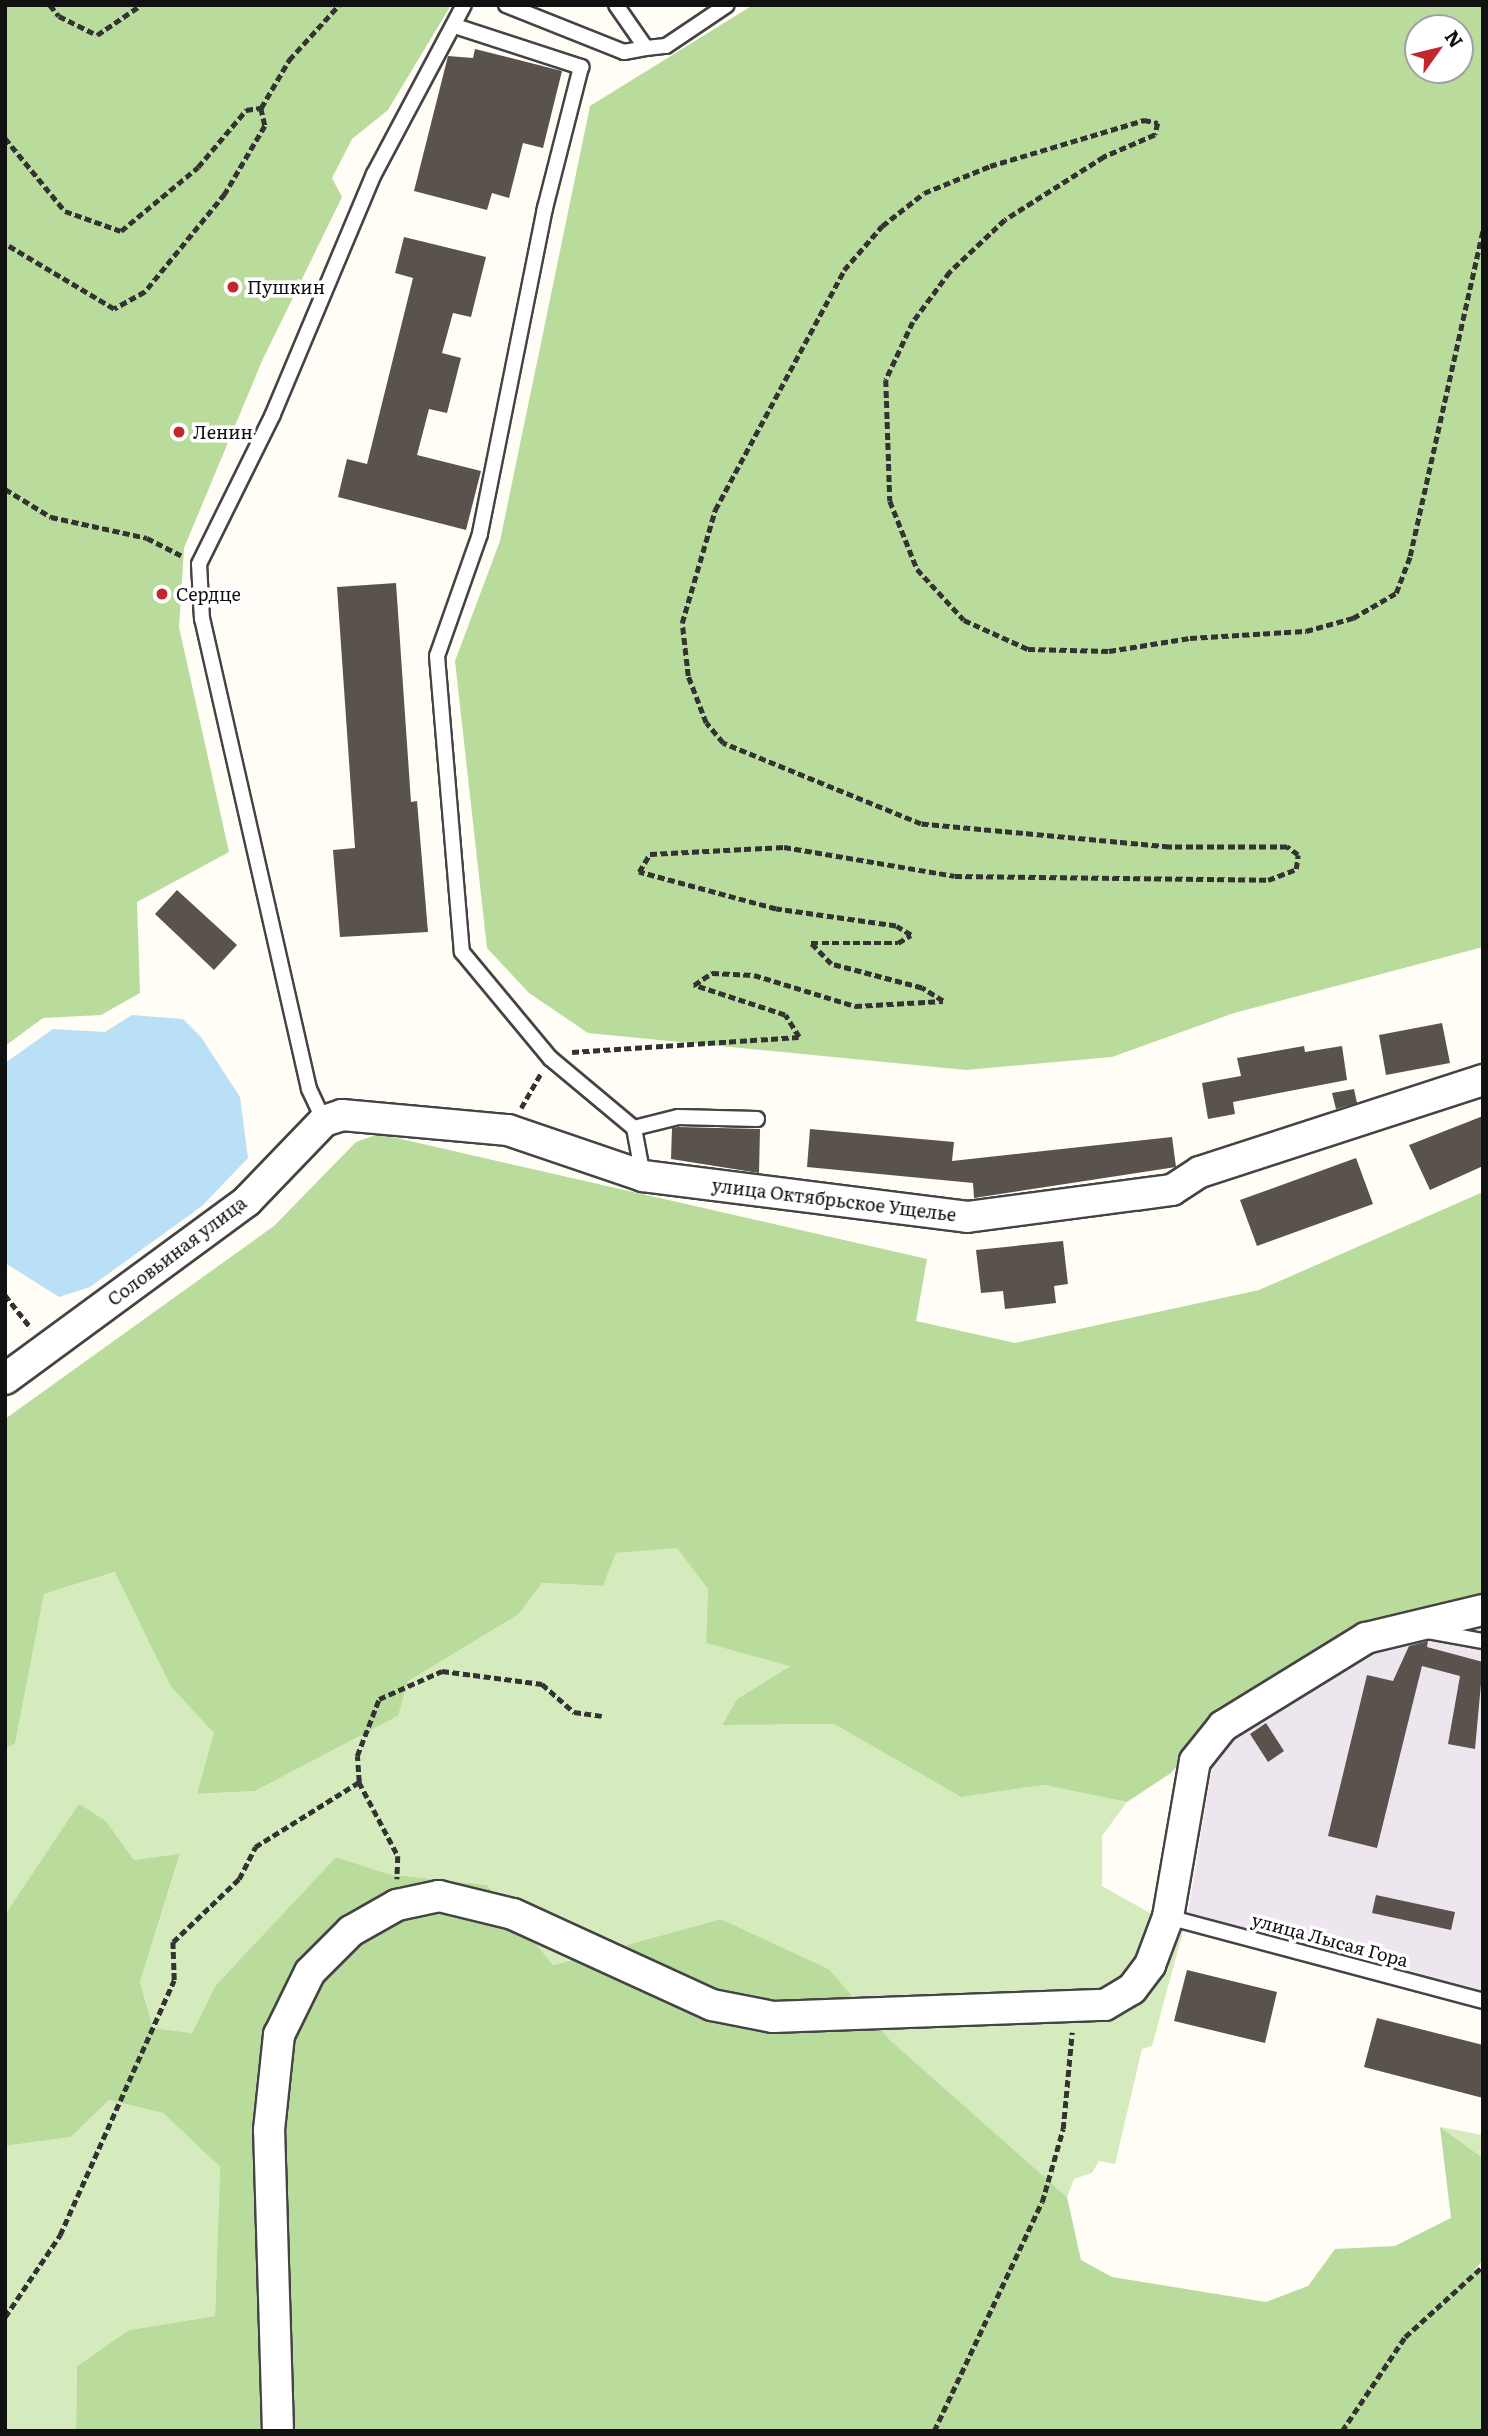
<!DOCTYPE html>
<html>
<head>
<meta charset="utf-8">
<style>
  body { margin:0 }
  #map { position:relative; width:1488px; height:2436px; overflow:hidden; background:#fffdf5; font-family:Literata,serif }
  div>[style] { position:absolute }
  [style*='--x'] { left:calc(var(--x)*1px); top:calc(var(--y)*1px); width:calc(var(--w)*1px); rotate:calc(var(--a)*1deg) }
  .industrial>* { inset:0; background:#eee6ef }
  .green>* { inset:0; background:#d5ebbd }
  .forest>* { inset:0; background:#b9dc9c }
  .water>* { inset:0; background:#b9e0f7 }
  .building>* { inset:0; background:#5a524d }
  .path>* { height:4.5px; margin-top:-2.25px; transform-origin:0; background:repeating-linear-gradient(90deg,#333 0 7px,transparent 0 10.5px) }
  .roads { filter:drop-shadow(2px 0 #444) drop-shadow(-2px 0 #444) drop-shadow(0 2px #444) drop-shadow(0 -2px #444) }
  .lane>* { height:14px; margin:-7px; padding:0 7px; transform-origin:7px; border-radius:7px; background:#fff }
  .street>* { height:30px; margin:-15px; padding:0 15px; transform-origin:15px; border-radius:15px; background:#fff }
  .dots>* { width:19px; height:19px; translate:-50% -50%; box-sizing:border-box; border:4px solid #fff; border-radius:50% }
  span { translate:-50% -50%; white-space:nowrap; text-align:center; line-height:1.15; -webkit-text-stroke:7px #fff; paint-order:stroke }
  .poi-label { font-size:18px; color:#111 }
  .left { translate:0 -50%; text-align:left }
  .street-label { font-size:18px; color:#111 }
  .frame { position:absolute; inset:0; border:7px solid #111; pointer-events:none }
  .north { position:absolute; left:1404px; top:14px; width:70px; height:70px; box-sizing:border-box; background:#fff; border:2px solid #a0a0a0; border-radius:50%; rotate:56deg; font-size:19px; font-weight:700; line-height:28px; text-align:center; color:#111 }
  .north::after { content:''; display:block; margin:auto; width:24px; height:32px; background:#c4262e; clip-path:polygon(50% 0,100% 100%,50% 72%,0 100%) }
</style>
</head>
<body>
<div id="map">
  <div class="industrial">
    <div style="clip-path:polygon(1483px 1617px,1483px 1994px,1188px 1913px,1215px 1749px,1364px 1650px)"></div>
  </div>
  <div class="green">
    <div style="clip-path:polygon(678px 1547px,708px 1589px,706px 1643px,791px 1665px,737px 1699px,722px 1725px,834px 1724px,961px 1797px,1044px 1785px,1127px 1802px,1102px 1836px,1102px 1886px,1150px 1913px,1188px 1913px,1152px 2046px,1142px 2049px,1115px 2164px,1099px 2161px,1092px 2173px,1074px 2179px,1067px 2197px,890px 2040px,829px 1969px,721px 1919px,552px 1965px,487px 1885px,388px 1874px,336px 1857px,215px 1986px,192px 2033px,153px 2028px,140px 1982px,180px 1855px,134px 1860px,106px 1821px,5px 1915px,5px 1748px,15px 1744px,44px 1594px,116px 1572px,171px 1687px,214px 1733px,198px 1794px,255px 1791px,398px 1716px,407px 1681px,519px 1614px,542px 1583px,603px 1586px,616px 1553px)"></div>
    <div style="clip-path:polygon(109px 2100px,163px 2113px,220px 2167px,215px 2316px,129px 2330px,77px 2366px,76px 2431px,5px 2431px,5px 2146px,71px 2137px)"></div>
    <div style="clip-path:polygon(1440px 2127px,1483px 2135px,1483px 2158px)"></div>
  </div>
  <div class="forest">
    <div style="clip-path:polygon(5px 5px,451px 5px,388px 110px,352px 139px,332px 178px,342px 197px,262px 361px,184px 548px,179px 627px,229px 852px,137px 902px,140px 993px,101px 1015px,43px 1018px,5px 1046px)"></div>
    <div style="clip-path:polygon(evenodd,753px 5px,1483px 5px,1483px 947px,1234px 1013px,1112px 1057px,966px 1070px,588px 1033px,529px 993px,487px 948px,455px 661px,500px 541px,590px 106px,753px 5px,1418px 28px,1460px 28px,1460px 70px,1418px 70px,1418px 28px)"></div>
    <div style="clip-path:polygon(379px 1134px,927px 1259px,916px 1321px,1015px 1343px,1259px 1290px,1483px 1192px,1483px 1600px,1217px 1721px,1171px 1773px,1127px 1802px,1044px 1785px,961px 1797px,834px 1724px,722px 1725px,737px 1699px,790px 1666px,706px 1643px,708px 1589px,677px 1548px,616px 1553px,603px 1586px,542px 1583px,519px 1614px,408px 1681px,398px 1716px,255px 1791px,197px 1794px,214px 1733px,171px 1687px,115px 1572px,44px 1594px,15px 1744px,5px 1748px,5px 1419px,274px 1226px,356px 1142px)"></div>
    <div style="clip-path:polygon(79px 1804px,106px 1821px,134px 1860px,180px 1854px,140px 1982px,153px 2028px,192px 2033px,215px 1986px,336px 1857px,388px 1874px,487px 1885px,553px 1965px,721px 1919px,829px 1969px,890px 2040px,1067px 2197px,1081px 2260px,1112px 2277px,1266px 2302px,1308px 2286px,1335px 2249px,1395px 2246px,1451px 2218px,1440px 2127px,1483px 2158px,1483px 2260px,1473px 2272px,1483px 2272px,1483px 2431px,76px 2431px,77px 2366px,129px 2330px,215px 2316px,220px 2167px,163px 2113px,109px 2100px,71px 2137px,5px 2146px,5px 1915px)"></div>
  </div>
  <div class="water">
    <div style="clip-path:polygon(132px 1015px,183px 1019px,201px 1037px,240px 1097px,248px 1158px,202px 1206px,90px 1287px,59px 1297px,5px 1263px,5px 1063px,53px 1029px,105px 1032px)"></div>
  </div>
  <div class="building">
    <div style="clip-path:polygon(475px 49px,562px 71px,543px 148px,523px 143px,509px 198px,492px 193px,487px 210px,414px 191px,448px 56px,473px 58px)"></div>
    <div style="clip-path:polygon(404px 237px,486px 257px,471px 317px,453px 313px,442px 353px,461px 358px,447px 413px,429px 409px,417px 455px,481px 471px,466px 530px,338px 497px,347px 459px,367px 464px,413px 278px,395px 273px)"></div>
    <div style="clip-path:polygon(396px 583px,411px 802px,417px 801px,428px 932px,340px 937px,333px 850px,355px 848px,337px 587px)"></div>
    <div style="clip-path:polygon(177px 890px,237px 945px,214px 970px,155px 914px)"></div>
    <div style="clip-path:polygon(1442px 1023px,1450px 1063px,1386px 1075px,1379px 1035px)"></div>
    <div style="clip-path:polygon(1304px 1046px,1305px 1052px,1342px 1046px,1347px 1080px,1233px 1102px,1235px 1114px,1208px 1119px,1202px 1083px,1241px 1076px,1237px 1058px)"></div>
    <div style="clip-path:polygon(1354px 1089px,1357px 1103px,1336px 1109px,1332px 1093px)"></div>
    <div style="clip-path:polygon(1483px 1116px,1483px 1166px,1430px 1190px,1409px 1145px)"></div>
    <div style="clip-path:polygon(678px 1127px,760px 1129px,759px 1173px,671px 1159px,672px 1128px)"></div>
    <div style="clip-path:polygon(810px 1129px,954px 1142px,952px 1161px,1172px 1137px,1176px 1167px,974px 1198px,973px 1183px,807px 1167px)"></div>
    <div style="clip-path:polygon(1356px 1158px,1373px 1204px,1257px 1246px,1240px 1200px)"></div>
    <div style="clip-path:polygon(1063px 1241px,1068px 1284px,1054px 1286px,1056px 1303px,1005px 1309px,1003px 1291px,981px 1293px,976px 1250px)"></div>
    <div style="clip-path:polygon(1428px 1641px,1427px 1647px,1483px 1662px,1475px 1749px,1448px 1744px,1460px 1676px,1422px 1666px,1377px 1848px,1328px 1836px,1367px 1675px,1393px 1681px,1409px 1646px)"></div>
    <div style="clip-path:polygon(1266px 1723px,1284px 1751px,1268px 1762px,1250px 1734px)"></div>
    <div style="clip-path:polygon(1376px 1895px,1455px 1912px,1451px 1930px,1372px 1913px)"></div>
    <div style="clip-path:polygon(1187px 1970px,1277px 1992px,1265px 2043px,1174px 2021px)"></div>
    <div style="clip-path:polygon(1377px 2018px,1483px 2045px,1483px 2098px,1364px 2067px)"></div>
  </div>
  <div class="path">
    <div style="--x:50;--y:5;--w:14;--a:51"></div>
    <div style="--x:59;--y:16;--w:42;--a:26.6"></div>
    <div style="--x:97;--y:35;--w:53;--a:-34.3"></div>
    <div style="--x:261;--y:108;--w:56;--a:-59.7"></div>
    <div style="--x:289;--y:60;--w:74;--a:-47.7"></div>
    <div style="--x:5;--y:138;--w:94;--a:50.6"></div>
    <div style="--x:65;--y:211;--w:59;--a:19.7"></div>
    <div style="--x:121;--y:231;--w:100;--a:-39.7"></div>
    <div style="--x:198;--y:167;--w:75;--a:-49.9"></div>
    <div style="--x:246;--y:110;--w:15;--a:-8"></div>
    <div style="--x:261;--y:108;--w:18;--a:77"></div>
    <div style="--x:265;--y:126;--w:79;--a:120.5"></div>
    <div style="--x:225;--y:194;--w:127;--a:129.2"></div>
    <div style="--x:145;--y:292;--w:35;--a:151"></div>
    <div style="--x:114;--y:309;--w:127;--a:-149.2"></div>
    <div style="--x:5;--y:489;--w:54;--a:31.3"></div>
    <div style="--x:51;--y:517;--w:98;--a:12.3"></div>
    <div style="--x:147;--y:538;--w:39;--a:27"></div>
    <div style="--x:572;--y:1052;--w:227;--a:-3.8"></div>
    <div style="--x:799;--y:1037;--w:26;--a:-122"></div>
    <div style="--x:785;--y:1015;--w:96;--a:-161.8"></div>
    <div style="--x:694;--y:985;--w:22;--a:-34"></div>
    <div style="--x:712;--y:973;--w:42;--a:2.7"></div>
    <div style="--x:754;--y:975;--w:106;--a:17.1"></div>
    <div style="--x:855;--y:1006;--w:88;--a:-3.3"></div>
    <div style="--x:943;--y:1001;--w:25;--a:-148"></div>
    <div style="--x:922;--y:988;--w:94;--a:-165.2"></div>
    <div style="--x:831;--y:964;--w:29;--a:-134"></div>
    <div style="--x:811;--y:943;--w:87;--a:0"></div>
    <div style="--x:898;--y:943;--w:15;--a:-32"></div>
    <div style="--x:911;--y:935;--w:17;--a:-149"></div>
    <div style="--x:896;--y:926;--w:121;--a:-171.9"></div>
    <div style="--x:776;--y:909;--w:142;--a:-164.9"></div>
    <div style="--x:639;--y:872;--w:21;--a:-59"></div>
    <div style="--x:650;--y:854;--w:134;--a:-3"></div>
    <div style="--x:784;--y:847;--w:173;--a:9.6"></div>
    <div style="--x:955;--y:876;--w:313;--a:0.7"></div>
    <div style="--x:1268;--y:880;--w:30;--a:-21"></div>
    <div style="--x:1296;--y:869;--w:14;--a:-82"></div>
    <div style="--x:1298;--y:855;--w:14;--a:-144"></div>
    <div style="--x:1287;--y:847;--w:118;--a:180"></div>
    <div style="--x:1169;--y:847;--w:249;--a:-174.7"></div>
    <div style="--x:921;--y:824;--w:214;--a:-157.8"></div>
    <div style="--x:723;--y:743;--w:26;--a:-130"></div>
    <div style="--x:706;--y:723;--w:50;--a:-111"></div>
    <div style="--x:688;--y:676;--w:53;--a:-96.5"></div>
    <div style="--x:682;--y:623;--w:118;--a:-73.7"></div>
    <div style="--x:715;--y:510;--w:272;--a:-61.7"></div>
    <div style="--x:844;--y:270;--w:58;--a:-49.2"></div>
    <div style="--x:882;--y:226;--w:53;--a:-38.2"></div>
    <div style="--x:924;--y:193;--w:71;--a:-22.2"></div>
    <div style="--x:990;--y:166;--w:161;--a:-16.6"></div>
    <div style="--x:1144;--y:120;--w:14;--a:12"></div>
    <div style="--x:1158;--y:123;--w:12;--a:104"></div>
    <div style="--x:1155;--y:135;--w:56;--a:156.7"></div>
    <div style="--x:1104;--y:157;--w:117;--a:147.5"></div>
    <div style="--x:1005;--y:220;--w:76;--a:136.6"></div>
    <div style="--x:950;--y:272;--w:62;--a:126.5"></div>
    <div style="--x:913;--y:322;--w:64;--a:115"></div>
    <div style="--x:886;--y:380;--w:121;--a:88.1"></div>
    <div style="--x:890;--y:501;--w:73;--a:68.3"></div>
    <div style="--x:917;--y:569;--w:69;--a:47.3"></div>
    <div style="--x:964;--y:620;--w:70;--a:24.4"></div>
    <div style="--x:1028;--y:649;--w:81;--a:1.4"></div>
    <div style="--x:1109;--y:651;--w:82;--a:-9.1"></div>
    <div style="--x:1190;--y:638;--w:116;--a:-3.5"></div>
    <div style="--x:1306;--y:631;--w:49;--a:-15.5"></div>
    <div style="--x:1353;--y:618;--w:50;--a:-30.2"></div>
    <div style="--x:1396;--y:593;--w:40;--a:-69"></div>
    <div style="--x:1410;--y:556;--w:335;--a:-77.4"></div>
    <div style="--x:521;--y:1108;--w:40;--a:-60.3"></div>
    <div style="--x:5;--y:1295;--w:42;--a:51.8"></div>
    <div style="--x:359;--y:1782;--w:26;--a:-94"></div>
    <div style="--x:357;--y:1756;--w:61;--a:-68.9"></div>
    <div style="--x:379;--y:1699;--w:69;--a:-24"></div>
    <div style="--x:442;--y:1671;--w:101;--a:7.4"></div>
    <div style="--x:542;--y:1684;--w:43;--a:41.2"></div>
    <div style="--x:574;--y:1712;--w:28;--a:8"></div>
    <div style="--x:5;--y:2317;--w:99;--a:-56.1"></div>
    <div style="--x:60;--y:2235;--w:279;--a:-65.9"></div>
    <div style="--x:174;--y:1980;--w:38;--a:-92"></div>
    <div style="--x:173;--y:1942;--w:91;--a:-43.7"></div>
    <div style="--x:239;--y:1879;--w:36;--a:-63"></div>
    <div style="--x:255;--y:1847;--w:123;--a:-32"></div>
    <div style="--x:359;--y:1782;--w:84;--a:62.2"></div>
    <div style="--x:398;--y:1856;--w:23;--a:92"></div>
    <div style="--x:934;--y:2431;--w:253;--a:-64.8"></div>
    <div style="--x:1042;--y:2202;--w:76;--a:-74"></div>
    <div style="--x:1063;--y:2129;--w:97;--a:-84.7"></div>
    <div style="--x:1342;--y:2431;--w:113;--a:-56.2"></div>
    <div style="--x:1405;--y:2337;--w:105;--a:-42.3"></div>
  </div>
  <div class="roads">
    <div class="lane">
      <div style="--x:506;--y:5;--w:127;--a:21.7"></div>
      <div style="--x:624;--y:52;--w:22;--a:-10"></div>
      <div style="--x:616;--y:5;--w:52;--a:55.1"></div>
      <div style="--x:646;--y:48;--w:20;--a:-6"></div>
      <div style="--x:666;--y:46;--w:73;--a:-33.9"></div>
      <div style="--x:455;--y:26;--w:133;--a:18"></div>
      <div style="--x:581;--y:67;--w:146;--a:104.3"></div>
      <div style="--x:545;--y:208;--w:332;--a:101.3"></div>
      <div style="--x:480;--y:534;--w:129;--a:109.4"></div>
      <div style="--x:437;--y:656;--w:297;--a:85.2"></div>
      <div style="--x:462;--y:952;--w:138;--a:50.3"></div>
      <div style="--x:550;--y:1058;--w:109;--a:39.8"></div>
      <div style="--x:634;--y:1128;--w:45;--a:-14"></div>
      <div style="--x:678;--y:1117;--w:79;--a:1.5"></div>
      <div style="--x:324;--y:1121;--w:35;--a:-115"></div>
      <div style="--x:309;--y:1089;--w:482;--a:-102.8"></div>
      <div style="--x:202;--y:619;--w:55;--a:-93.1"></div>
      <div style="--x:199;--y:564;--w:167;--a:-63.7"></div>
      <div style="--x:273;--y:414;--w:260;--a:-67.2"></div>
      <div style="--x:374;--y:174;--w:191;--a:-62"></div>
      <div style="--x:634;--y:1128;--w:49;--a:79.4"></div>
      <div style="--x:1428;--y:1631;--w:56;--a:10.3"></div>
      <div style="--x:1168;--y:1917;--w:326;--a:14.9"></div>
    </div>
    <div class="street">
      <div style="--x:5;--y:1379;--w:300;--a:-36.3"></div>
      <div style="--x:247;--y:1201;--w:111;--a:-46.1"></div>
      <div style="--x:324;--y:1121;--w:19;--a:-18"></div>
      <div style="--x:342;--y:1115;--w:167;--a:5.2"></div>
      <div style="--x:508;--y:1130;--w:143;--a:18.8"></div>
      <div style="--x:643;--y:1176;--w:327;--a:7.2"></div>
      <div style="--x:967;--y:1217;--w:207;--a:-7.5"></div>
      <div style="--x:1172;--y:1190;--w:33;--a:-33"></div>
      <div style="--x:1200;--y:1172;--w:298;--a:-18"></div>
      <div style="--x:278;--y:2431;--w:301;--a:-91.7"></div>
      <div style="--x:269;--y:2130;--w:96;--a:-84"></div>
      <div style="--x:279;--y:2035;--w:70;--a:-63.8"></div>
      <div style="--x:310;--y:1972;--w:58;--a:-45"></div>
      <div style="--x:351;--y:1931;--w:53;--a:-29.5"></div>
      <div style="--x:397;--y:1905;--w:43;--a:-12.1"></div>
      <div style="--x:439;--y:1896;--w:76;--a:13.7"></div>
      <div style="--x:513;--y:1914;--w:219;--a:24.6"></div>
      <div style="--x:712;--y:2005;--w:62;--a:11.1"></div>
      <div style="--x:773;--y:2017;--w:332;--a:-2.1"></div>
      <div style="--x:1105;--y:2005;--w:31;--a:-31"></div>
      <div style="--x:1132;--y:1989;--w:30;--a:-53"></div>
      <div style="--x:1150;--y:1965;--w:51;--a:-69.4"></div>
      <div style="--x:1168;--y:1917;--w:158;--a:-80.2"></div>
      <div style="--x:1195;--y:1761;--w:45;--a:-51.3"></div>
      <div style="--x:1223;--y:1726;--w:168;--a:-31.6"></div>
      <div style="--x:1366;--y:1638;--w:120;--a:-13.5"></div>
    </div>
  </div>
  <div class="dots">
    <div style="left:233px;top:287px;background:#c4262e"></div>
    <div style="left:179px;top:432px;background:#c4262e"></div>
    <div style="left:162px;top:594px;background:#c4262e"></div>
  </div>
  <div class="poi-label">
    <span class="left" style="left:247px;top:287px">Пушкин</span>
    <span class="left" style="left:193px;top:432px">Ленин</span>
    <span class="left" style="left:176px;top:594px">Сердце</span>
  </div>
  <div class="street-label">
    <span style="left:834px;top:1200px;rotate:7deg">улица Октябрьское Ущелье</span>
    <span style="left:177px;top:1251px;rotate:-37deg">Соловьиная улица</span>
    <span style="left:1330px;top:1940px;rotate:15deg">улица Лысая Гора</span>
  </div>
  <div class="frame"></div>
  <div class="north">N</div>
</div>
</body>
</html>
